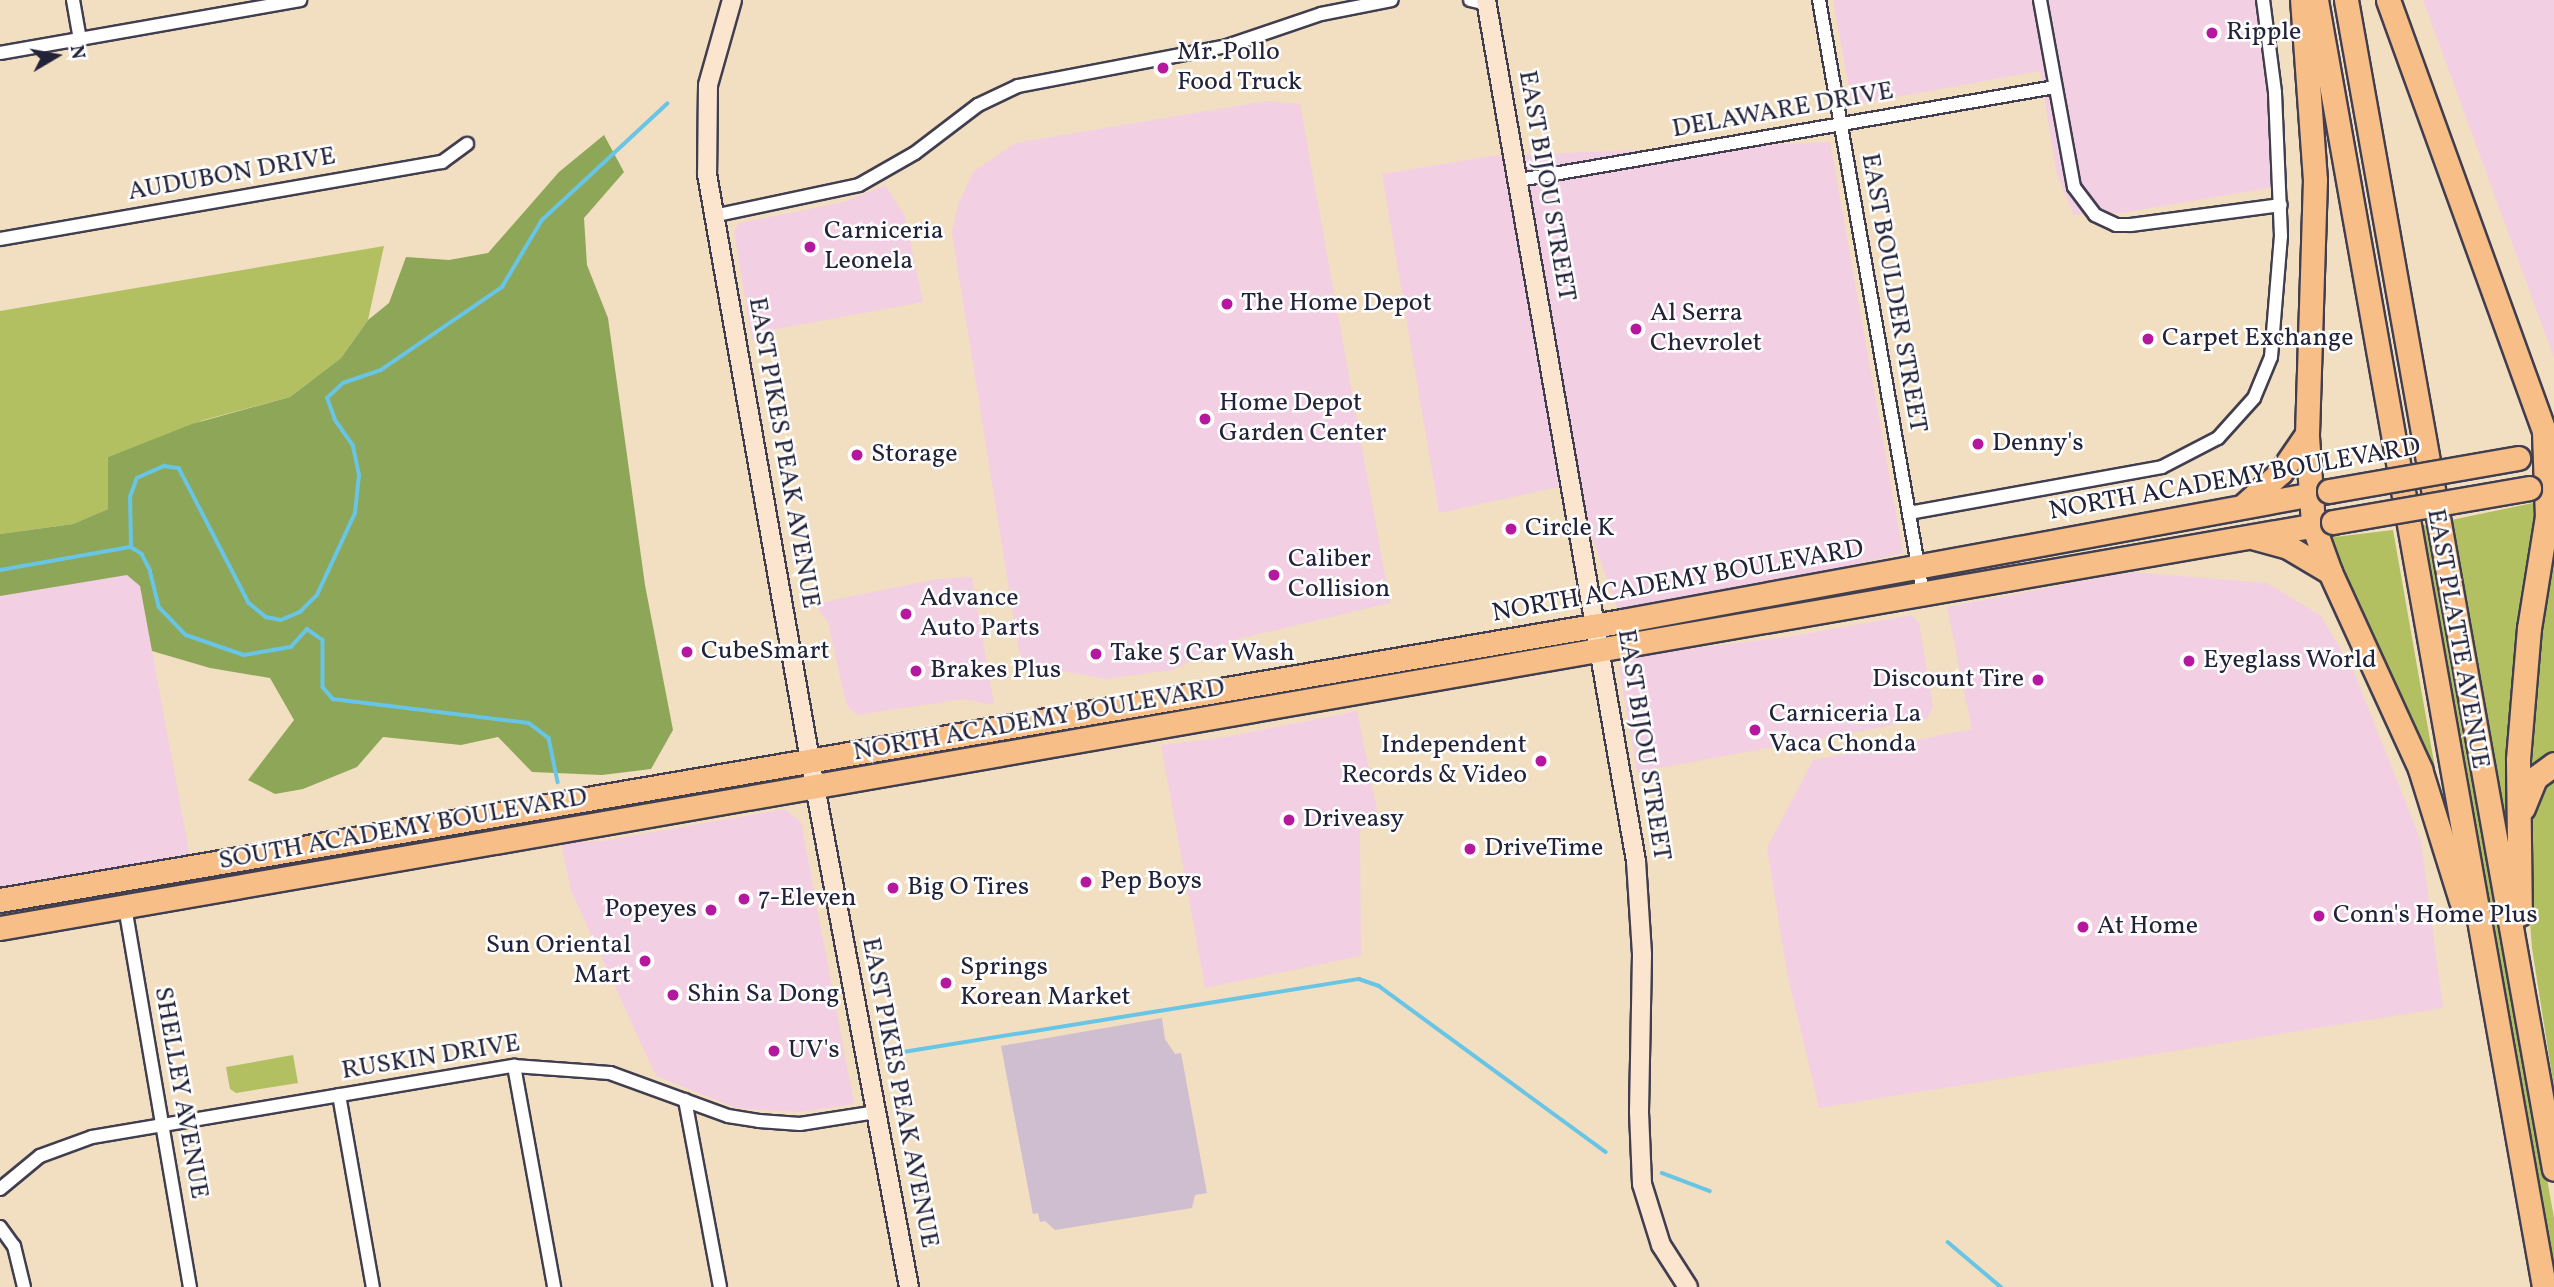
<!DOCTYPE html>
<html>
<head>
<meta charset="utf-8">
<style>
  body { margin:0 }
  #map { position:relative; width:2554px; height:1287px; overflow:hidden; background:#f2dfc1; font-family:Vollkorn,serif }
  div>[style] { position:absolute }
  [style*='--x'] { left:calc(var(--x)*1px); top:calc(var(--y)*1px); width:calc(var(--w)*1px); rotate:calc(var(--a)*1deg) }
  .built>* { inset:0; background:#f2cfe2 }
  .industrial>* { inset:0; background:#cfbdd0 }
  .green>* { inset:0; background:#b2c062 }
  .forest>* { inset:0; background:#8da658 }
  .stream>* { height:3.5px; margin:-1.75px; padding:0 1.75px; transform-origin:1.75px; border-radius:1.75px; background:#68c5e6 }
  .roads { filter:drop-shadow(2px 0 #413e4f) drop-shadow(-2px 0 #413e4f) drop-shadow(0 2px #413e4f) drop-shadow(0 -2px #413e4f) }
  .street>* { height:12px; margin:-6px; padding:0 6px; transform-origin:6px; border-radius:6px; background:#fff }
  .secondary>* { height:18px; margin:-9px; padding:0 9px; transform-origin:9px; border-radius:9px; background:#fce5cf }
  .highway>* { height:23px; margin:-11.5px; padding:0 11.5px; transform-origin:11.5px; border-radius:11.5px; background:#f7be87 }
  .bridges { filter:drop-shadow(2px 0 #413e4f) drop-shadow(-2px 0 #413e4f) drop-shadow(0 2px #413e4f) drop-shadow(0 -2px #413e4f) }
  .highway-bridge>* { height:23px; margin:-11.5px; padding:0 11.5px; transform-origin:11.5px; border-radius:11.5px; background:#f7be87 }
  .dots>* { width:19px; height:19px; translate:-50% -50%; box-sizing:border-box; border:4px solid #fff; border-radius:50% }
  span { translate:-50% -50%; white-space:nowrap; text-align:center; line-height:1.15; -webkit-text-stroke:5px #fff; paint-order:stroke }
  .poi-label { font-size:26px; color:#22223b }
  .left { translate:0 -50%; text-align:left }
  .right { translate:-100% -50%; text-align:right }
  .street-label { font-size:26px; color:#22223b }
  .north { position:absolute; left:21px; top:21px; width:70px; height:70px; -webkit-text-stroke:5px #fff; paint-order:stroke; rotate:80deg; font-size:19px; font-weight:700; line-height:28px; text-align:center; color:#22223b }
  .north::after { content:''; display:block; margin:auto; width:24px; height:32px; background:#22223b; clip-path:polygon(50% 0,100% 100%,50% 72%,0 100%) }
</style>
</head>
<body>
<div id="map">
  <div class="built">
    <div style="clip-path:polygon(1833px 0,2261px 0,2281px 186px,2121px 213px,2074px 215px,2057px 175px,2040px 71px,1852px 105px)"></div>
    <div style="clip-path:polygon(2423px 0,2554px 0,2554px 358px)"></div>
    <div style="clip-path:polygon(1267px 101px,1300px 104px,1390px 603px,1238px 639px,1172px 670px,1106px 679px,1021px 664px,952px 233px,958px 205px,973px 172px,1015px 143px)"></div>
    <div style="clip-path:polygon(1830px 142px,1903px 553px,1622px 621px,1573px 484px,1439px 513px,1382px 174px,1491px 156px)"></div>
    <div style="clip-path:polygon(885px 185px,905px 216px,923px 302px,777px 329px,752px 340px,734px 231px,739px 223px,844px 202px)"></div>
    <div style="clip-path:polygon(2131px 572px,2267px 583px,2321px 616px,2353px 670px,2421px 841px,2443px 1008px,1819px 1108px,1787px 972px,1767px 848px,1813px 760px,1972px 729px,1947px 607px)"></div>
    <div style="clip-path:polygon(127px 575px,140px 586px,190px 857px,0 889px,0 595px)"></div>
    <div style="clip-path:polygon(972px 577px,994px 705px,963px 699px,857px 715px,846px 704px,828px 622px,814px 604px,937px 579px)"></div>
    <div style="clip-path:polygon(1912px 615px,1919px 623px,1933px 707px,1927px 719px,1637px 772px,1619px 667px,1631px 656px,1787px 637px)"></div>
    <div style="clip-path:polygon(1357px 711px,1378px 815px,1360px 831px,1361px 956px,1205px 988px,1161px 745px,1226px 737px)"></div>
    <div style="clip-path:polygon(785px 809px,801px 822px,854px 1104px,799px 1112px,736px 1108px,656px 1076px,571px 891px,561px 842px,602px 841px)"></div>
  </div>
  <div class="industrial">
    <div style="clip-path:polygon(1162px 1018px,1165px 1039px,1175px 1054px,1181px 1053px,1207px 1193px,1195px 1195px,1192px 1208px,1055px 1230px,1045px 1221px,1040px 1222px,1038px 1213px,1033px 1214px,1001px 1046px)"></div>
  </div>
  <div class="green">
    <div style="clip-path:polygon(384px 246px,368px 320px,341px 358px,290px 397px,204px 420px,108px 457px,108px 509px,73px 524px,0 534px,0 311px)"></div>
    <div style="clip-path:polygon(2533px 503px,2537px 506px,2506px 831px,2451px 520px)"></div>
    <div style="clip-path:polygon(2431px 524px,2554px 1218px,2554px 1287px,2412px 527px)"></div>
    <div style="clip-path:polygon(2393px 530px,2435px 768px,2429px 769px,2326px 538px)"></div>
    <div style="clip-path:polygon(2554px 545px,2554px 1088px,2532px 948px,2525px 854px,2535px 673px)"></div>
    <div style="clip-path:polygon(293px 1055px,298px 1083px,236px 1093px,230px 1089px,226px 1067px)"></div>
  </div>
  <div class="forest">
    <div style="clip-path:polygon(604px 135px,624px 172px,584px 218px,587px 265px,608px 318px,645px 585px,673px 730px,651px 769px,602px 775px,532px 772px,498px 737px,461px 745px,383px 737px,357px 767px,303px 789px,275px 794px,248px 780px,294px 720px,270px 678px,210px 668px,152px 651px,140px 586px,127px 575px,0 596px,0 534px,73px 524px,108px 509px,108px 457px,192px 424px,290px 397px,341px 358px,368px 320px,389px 303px,406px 257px,449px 260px,488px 253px,559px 172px)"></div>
  </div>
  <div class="stream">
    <div style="--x:131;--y:547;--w:50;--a:-91.1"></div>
    <div style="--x:130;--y:497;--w:20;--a:-70"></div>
    <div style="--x:137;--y:478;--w:30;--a:-24"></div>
    <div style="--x:164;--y:466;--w:15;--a:8"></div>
    <div style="--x:179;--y:468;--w:152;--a:62.6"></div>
    <div style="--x:249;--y:603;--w:22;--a:39"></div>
    <div style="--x:266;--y:617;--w:15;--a:11"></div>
    <div style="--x:281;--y:620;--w:21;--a:-23"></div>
    <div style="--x:300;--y:612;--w:24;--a:-45"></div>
    <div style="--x:317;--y:595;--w:90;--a:-65.1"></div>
    <div style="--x:355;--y:513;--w:38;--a:-84"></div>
    <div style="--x:359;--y:475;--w:30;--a:-102"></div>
    <div style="--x:353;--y:446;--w:32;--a:-125"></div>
    <div style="--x:335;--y:420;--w:23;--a:-110"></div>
    <div style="--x:327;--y:398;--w:22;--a:-43"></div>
    <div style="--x:343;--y:383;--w:40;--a:-18.9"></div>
    <div style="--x:381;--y:370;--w:147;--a:-34.4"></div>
    <div style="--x:502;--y:287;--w:78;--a:-59.2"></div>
    <div style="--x:542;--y:220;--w:171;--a:-42.9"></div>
    <div style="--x:131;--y:547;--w:13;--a:32"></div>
    <div style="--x:142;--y:554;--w:18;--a:63"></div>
    <div style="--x:150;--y:570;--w:38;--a:76"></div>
    <div style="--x:159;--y:607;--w:39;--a:46"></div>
    <div style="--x:186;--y:635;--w:61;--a:19"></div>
    <div style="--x:244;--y:655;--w:48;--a:-9.7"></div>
    <div style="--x:291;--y:647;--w:24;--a:-48"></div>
    <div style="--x:307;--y:629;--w:19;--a:35"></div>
    <div style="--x:323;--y:640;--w:47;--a:90"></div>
    <div style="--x:323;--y:687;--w:16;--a:50"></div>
    <div style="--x:333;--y:699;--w:197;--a:7"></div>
    <div style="--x:529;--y:723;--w:25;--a:37"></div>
    <div style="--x:549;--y:738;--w:45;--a:78.4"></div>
    <div style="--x:0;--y:570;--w:133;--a:-10"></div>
    <div style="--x:897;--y:1053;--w:468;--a:-9.1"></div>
    <div style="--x:1359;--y:979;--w:21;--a:19"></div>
    <div style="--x:1379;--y:986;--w:281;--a:36.2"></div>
    <div style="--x:1662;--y:1173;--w:51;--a:20.6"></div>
    <div style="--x:1948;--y:1242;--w:70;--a:40.3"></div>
  </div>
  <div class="roads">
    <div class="street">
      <div style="--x:73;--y:0;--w:40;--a:80"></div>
      <div style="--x:1470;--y:0;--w:17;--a:13"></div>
      <div style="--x:1819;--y:0;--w:603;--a:80.07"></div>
      <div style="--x:2040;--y:0;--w:190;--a:79.7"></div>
      <div style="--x:2074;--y:187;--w:35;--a:53"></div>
      <div style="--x:2095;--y:215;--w:23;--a:25"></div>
      <div style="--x:2116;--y:225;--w:15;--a:0"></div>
      <div style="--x:2131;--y:225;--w:151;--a:-7.6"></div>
      <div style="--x:0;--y:53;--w:305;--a:-10"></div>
      <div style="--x:1519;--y:180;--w:544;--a:-9.84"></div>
      <div style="--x:713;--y:216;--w:149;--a:-12"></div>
      <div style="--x:859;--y:185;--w:64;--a:-29.7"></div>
      <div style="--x:915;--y:153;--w:79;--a:-37.3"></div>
      <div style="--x:978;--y:105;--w:44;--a:-25.4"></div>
      <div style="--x:1018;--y:86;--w:213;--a:-10.8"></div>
      <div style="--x:1227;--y:46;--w:99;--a:-18.8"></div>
      <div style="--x:1321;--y:14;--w:72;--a:-11.2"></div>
      <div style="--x:0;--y:239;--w:449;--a:-9.9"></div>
      <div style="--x:442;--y:162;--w:31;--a:-36"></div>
      <div style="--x:1909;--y:513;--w:257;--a:-10.3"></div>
      <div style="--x:2162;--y:467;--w:63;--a:-27.4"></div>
      <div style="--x:2218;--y:438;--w:54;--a:-48"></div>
      <div style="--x:2254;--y:398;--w:44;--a:-67.5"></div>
      <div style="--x:2271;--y:357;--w:121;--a:-85.3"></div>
      <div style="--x:2281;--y:236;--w:144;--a:-92.4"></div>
      <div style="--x:2275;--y:92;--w:93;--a:-97.4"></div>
      <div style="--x:125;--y:907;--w:386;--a:80.3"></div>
      <div style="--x:514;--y:1066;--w:225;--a:79.7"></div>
      <div style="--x:339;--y:1095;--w:195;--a:80"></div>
      <div style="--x:685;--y:1100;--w:190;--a:79.4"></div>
      <div style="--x:0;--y:1189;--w:52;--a:-39.5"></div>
      <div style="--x:40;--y:1156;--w:55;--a:-20.1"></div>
      <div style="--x:92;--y:1137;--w:428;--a:-9.6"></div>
      <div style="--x:514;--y:1066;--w:96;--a:4.2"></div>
      <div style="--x:610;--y:1073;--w:126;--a:20"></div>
      <div style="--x:728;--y:1116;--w:31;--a:9"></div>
      <div style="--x:759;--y:1121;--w:41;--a:4.2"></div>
      <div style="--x:800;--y:1124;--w:78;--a:-8.9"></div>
      <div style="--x:0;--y:1227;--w:24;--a:54"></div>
      <div style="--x:14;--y:1246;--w:42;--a:76.3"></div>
    </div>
    <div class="secondary">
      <div style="--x:732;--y:0;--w:88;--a:105.8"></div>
      <div style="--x:708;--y:85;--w:89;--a:90.6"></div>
      <div style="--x:707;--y:174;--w:595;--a:80.03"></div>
      <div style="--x:810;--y:760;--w:536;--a:79.36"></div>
      <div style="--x:1486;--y:0;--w:874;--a:80.12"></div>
      <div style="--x:1636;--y:861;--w:94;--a:86.3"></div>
      <div style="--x:1642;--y:955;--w:157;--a:91.1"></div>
      <div style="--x:1639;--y:1112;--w:72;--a:87.6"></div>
      <div style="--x:1642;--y:1184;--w:64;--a:72.7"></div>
      <div style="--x:1661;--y:1245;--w:50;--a:57.3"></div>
    </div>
    <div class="highway">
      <div style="--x:2316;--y:0;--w:1307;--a:79.95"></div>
      <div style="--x:2346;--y:0;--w:1187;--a:79.91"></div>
      <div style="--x:2388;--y:0;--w:459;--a:70.1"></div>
      <div style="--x:2544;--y:432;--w:84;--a:88"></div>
      <div style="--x:2547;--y:516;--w:113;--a:99.1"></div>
      <div style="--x:2529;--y:628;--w:132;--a:94.8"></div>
      <div style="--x:2518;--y:760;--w:154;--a:89.3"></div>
      <div style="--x:2307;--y:436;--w:89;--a:86.1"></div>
      <div style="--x:2313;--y:525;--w:50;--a:70.1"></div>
      <div style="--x:2245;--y:504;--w:48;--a:-41.6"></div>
      <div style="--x:2281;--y:472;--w:46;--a:-55.6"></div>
      <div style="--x:2307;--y:434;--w:254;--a:-88.2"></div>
      <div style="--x:2315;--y:180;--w:180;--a:-94.1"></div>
      <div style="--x:2255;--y:538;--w:34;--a:15"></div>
      <div style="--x:2288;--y:547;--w:49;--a:30.8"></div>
      <div style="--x:2330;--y:572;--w:217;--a:65.4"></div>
      <div style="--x:2420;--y:769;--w:138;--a:72.7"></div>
      <div style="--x:2523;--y:808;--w:32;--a:-68"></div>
      <div style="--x:2535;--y:778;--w:24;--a:-36"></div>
      <div style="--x:0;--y:900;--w:1646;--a:-9.76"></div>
      <div style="--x:1622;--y:621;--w:719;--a:-10.42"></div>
      <div style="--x:0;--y:928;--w:2368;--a:-9.87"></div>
    </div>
  </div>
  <div class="bridges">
    <div class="highway-bridge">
      <div style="--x:2329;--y:491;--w:192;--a:-9.9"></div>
      <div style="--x:2333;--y:522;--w:199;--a:-9.8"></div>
    </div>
  </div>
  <div class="dots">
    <div style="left:2212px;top:33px;background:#b5179e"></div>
    <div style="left:1163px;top:68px;background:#b5179e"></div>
    <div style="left:810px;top:247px;background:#b5179e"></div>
    <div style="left:1227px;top:304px;background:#b5179e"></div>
    <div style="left:1636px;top:329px;background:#b5179e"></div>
    <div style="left:2148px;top:339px;background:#b5179e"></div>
    <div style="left:1205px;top:419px;background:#b5179e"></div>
    <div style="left:1978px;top:444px;background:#b5179e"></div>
    <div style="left:857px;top:455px;background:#b5179e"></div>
    <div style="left:1511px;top:529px;background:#b5179e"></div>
    <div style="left:1274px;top:575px;background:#b5179e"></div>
    <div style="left:906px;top:614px;background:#b5179e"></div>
    <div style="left:687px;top:652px;background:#b5179e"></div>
    <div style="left:1096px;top:654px;background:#b5179e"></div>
    <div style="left:2189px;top:661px;background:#b5179e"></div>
    <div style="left:916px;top:671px;background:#b5179e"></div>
    <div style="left:2038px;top:680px;background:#b5179e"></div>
    <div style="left:1755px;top:730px;background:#b5179e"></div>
    <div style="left:1541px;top:761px;background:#b5179e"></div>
    <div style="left:1289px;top:820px;background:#b5179e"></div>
    <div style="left:1470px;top:849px;background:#b5179e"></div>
    <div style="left:1086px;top:882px;background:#b5179e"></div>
    <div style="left:893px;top:888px;background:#b5179e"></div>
    <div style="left:744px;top:899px;background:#b5179e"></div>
    <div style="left:711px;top:910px;background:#b5179e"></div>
    <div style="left:2319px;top:916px;background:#b5179e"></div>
    <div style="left:2083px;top:927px;background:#b5179e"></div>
    <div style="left:645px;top:961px;background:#b5179e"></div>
    <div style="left:946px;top:983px;background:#b5179e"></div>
    <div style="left:673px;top:995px;background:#b5179e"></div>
    <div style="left:774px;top:1051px;background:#b5179e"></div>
  </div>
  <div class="poi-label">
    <span class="left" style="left:2226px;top:33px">Ripple</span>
    <span class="left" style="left:1177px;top:68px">Mr. Pollo<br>Food Truck</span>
    <span class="left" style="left:824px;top:247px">Carniceria<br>Leonela</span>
    <span class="left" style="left:1241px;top:304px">The Home Depot</span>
    <span class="left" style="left:1650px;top:329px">Al Serra<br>Chevrolet</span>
    <span class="left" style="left:2162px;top:339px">Carpet Exchange</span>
    <span class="left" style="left:1219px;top:419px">Home Depot<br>Garden Center</span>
    <span class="left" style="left:1992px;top:444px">Denny's</span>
    <span class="left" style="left:871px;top:455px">Storage</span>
    <span class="left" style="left:1525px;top:529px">Circle K</span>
    <span class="left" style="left:1288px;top:575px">Caliber<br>Collision</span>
    <span class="left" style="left:920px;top:614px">Advance<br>Auto Parts</span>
    <span class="left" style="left:701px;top:652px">CubeSmart</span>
    <span class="left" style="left:1110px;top:654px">Take 5 Car Wash</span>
    <span class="left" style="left:2203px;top:661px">Eyeglass World</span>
    <span class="left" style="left:930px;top:671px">Brakes Plus</span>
    <span class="right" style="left:2024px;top:680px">Discount Tire</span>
    <span class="left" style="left:1769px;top:730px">Carniceria La<br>Vaca Chonda</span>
    <span class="right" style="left:1527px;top:761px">Independent<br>Records &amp; Video</span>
    <span class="left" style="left:1303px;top:820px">Driveasy</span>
    <span class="left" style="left:1484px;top:849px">DriveTime</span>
    <span class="left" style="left:1100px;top:882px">Pep Boys</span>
    <span class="left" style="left:907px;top:888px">Big O Tires</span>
    <span class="left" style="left:758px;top:899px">7-Eleven</span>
    <span class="right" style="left:697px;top:910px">Popeyes</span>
    <span class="left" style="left:2333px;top:916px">Conn's Home Plus</span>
    <span class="left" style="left:2097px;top:927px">At Home</span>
    <span class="right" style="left:631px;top:961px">Sun Oriental<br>Mart</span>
    <span class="left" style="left:960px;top:983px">Springs<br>Korean Market</span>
    <span class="left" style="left:687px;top:995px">Shin Sa Dong</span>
    <span class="left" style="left:788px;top:1051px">UV's</span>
  </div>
  <div class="street-label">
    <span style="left:1783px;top:111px;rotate:-10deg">DELAWARE DRIVE</span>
    <span style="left:232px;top:175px;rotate:-10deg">AUDUBON DRIVE</span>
    <span style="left:1546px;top:186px;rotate:80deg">EAST BIJOU STREET</span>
    <span style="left:1893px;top:293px;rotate:80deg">EAST BOULDER STREET</span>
    <span style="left:783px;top:453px;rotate:80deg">EAST PIKES PEAK AVENUE</span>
    <span style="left:2235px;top:480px;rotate:-10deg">NORTH ACADEMY BOULEVARD</span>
    <span style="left:1678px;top:582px;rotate:-10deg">NORTH ACADEMY BOULEVARD</span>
    <span style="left:2457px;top:639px;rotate:80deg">EAST PLATTE AVENUE</span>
    <span style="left:1039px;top:721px;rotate:-10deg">NORTH ACADEMY BOULEVARD</span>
    <span style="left:1643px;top:745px;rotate:81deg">EAST BIJOU STREET</span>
    <span style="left:403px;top:830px;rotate:-10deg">SOUTH ACADEMY BOULEVARD</span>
    <span style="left:431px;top:1058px;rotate:-9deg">RUSKIN DRIVE</span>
    <span style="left:180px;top:1093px;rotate:80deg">SHELLEY AVENUE</span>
    <span style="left:899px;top:1093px;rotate:79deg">EAST PIKES PEAK AVENUE</span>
  </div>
  <div class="north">N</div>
</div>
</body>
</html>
